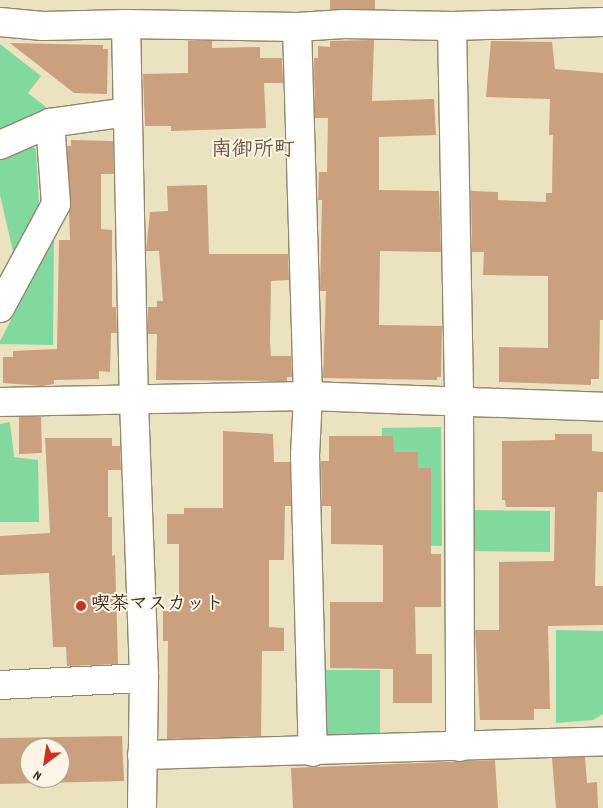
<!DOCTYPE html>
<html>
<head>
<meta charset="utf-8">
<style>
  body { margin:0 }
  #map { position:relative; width:603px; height:808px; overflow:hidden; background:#ebe2c0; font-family:Dekko,"Klee One",sans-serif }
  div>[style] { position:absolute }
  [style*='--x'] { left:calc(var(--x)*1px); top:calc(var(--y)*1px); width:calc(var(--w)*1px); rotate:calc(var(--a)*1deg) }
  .green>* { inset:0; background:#82d99e }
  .building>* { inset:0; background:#caa07e }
  .roads { filter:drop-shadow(1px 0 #93866f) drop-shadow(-1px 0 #93866f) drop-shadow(0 1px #93866f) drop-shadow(0 -1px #93866f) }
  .minor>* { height:28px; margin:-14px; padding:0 14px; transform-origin:14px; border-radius:14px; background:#fff }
  .dots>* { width:14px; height:14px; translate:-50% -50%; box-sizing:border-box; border:2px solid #fcf5e5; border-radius:50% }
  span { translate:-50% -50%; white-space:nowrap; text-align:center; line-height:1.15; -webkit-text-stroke:4px #fcf5e5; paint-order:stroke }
  .poi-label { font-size:19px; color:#3b2a1e; font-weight:700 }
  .left { translate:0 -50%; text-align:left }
  .quarter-label { font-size:21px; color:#6d5340; font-weight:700 }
  .north { position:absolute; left:20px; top:738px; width:50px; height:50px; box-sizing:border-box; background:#fcf5e5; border:1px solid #afa495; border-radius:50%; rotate:211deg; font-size:14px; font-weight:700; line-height:20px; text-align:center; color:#3b2a1e }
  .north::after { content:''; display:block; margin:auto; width:18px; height:22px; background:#c8321e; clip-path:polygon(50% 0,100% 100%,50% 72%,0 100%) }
</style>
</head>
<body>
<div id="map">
  <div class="green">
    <div style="clip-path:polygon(0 44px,41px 76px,28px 93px,51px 111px,0 130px)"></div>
    <div style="clip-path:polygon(23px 143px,36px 149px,39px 205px,15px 260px,0 195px,0 151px)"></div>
    <div style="clip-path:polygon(54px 238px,53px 345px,0 344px,0 341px)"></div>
    <div style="clip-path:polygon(10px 422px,14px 457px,38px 460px,39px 522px,0 522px,0 424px)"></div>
    <div style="clip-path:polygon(441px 427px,442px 546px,381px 544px,382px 428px)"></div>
    <div style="clip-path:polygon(473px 510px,550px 511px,550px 552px,473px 551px)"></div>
    <div style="clip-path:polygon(556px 630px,603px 631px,603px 714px,593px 720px,556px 723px)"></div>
    <div style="clip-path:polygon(316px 670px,380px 670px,380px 734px,329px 736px,317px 726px)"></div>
  </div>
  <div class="building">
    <div style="clip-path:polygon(330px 0,375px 0,375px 9px,330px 9px)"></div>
    <div style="clip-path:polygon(374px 40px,372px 101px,434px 99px,436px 135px,379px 137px,379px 190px,439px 191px,441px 252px,380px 251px,379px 325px,442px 326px,441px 377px,437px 377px,437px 380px,323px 378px,326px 291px,320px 291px,322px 200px,318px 200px,319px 172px,327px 172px,328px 118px,315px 118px,314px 58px,318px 58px,318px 46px,330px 47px,330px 41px)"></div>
    <div style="clip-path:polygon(188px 41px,212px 41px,212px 48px,260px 47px,260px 58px,282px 58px,283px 83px,264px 83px,266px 128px,171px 131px,171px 126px,145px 126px,143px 74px,188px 73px)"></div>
    <div style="clip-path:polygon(491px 41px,552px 42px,555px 69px,603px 73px,603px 320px,600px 320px,599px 379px,591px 379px,591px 385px,499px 382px,499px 347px,548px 348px,548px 276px,483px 275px,484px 252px,472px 252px,471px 191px,498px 192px,498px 200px,546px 202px,546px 193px,552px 193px,553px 135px,549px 135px,550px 99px,486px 97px)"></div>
    <div style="clip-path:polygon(10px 43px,103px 45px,103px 49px,108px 49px,107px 94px,74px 93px)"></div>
    <div style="clip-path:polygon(71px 140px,113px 141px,114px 174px,101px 174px,101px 229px,112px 230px,112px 307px,116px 307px,117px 333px,111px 333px,110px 372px,99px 371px,99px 379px,54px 380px,54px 384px,42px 386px,3px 383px,3px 357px,13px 357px,13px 351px,57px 349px,59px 240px,70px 240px,67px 146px,71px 146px)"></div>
    <div style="clip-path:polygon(207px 185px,209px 254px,288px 254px,289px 280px,271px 281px,270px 341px,271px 356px,291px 356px,292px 377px,287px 377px,287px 381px,156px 380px,157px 334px,148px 334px,148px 307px,157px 307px,157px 301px,163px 301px,159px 251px,146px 251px,150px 212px,168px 211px,167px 186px)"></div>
    <div style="clip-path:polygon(19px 417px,41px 417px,42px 453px,19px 454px)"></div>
    <div style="clip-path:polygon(223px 431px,273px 434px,274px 462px,290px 462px,291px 506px,285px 506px,284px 560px,269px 560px,269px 627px,284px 628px,284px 651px,262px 651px,261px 736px,167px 739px,168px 641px,163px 641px,163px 611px,179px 611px,179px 544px,167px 544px,167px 514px,184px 514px,184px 508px,223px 508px)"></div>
    <div style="clip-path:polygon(555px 434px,592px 434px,592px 451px,603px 452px,603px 492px,597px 492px,595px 586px,603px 586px,603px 625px,548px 626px,550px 709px,534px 709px,534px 720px,480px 720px,475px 630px,499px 630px,499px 562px,554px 561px,555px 507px,506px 507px,505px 500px,502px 500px,502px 441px,555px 440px)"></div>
    <div style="clip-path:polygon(329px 436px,393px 436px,394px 452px,418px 452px,418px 468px,431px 468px,431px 554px,441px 554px,441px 607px,415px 607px,416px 654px,432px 654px,432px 703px,393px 703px,393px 669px,330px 668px,330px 602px,383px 602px,383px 545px,331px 544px,331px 506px,322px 506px,321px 461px,329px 461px)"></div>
    <div style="clip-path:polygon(45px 438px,112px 438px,112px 446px,120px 446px,121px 470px,108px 470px,108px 517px,112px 517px,112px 556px,115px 555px,118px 664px,67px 666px,66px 647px,53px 647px,49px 573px,0 575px,0 536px,50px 533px)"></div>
    <div style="clip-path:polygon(evenodd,122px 736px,124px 781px,0 784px,0 738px,122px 736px,30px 748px,60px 748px,60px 778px,30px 778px,30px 748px)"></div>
    <div style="clip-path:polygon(585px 757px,587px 783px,597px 782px,598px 808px,556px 808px,552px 758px)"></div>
    <div style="clip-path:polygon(495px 760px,498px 808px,293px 808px,291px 768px)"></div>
  </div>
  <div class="roads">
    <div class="minor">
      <div style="--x:0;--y:22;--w:43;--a:5.3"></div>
      <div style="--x:43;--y:26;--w:83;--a:-1.4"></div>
      <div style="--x:126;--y:24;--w:171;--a:1"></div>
      <div style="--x:297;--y:27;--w:47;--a:-3.7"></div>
      <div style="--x:344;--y:24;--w:108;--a:1.1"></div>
      <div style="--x:452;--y:26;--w:151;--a:-1.5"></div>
      <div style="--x:126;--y:24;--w:377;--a:88.8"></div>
      <div style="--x:134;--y:401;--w:277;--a:87.9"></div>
      <div style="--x:144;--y:678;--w:130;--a:90.9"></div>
      <div style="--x:452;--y:26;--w:378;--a:88.9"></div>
      <div style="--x:459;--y:404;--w:343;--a:89.8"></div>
      <div style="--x:297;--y:27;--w:369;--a:88.3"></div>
      <div style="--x:308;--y:396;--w:59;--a:92.9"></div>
      <div style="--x:305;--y:455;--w:297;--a:88.5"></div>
      <div style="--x:0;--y:145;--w:55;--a:-23.7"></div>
      <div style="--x:0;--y:308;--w:118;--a:-61.7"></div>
      <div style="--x:56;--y:204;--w:81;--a:-94.2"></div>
      <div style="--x:50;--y:123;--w:78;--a:-8.1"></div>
      <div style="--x:0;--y:402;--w:308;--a:-1.1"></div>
      <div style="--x:308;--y:396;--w:295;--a:2.1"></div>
      <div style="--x:0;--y:685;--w:144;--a:-2.8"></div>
      <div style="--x:142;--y:755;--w:461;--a:-1.7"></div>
    </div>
  </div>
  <div class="dots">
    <div style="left:81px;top:606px;background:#c8321e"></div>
  </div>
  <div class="poi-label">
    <span class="left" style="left:91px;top:606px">喫茶マスカット</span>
  </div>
  <div class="quarter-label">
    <span style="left:253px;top:151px">南御所町</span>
  </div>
  <div class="north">N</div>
</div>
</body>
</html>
